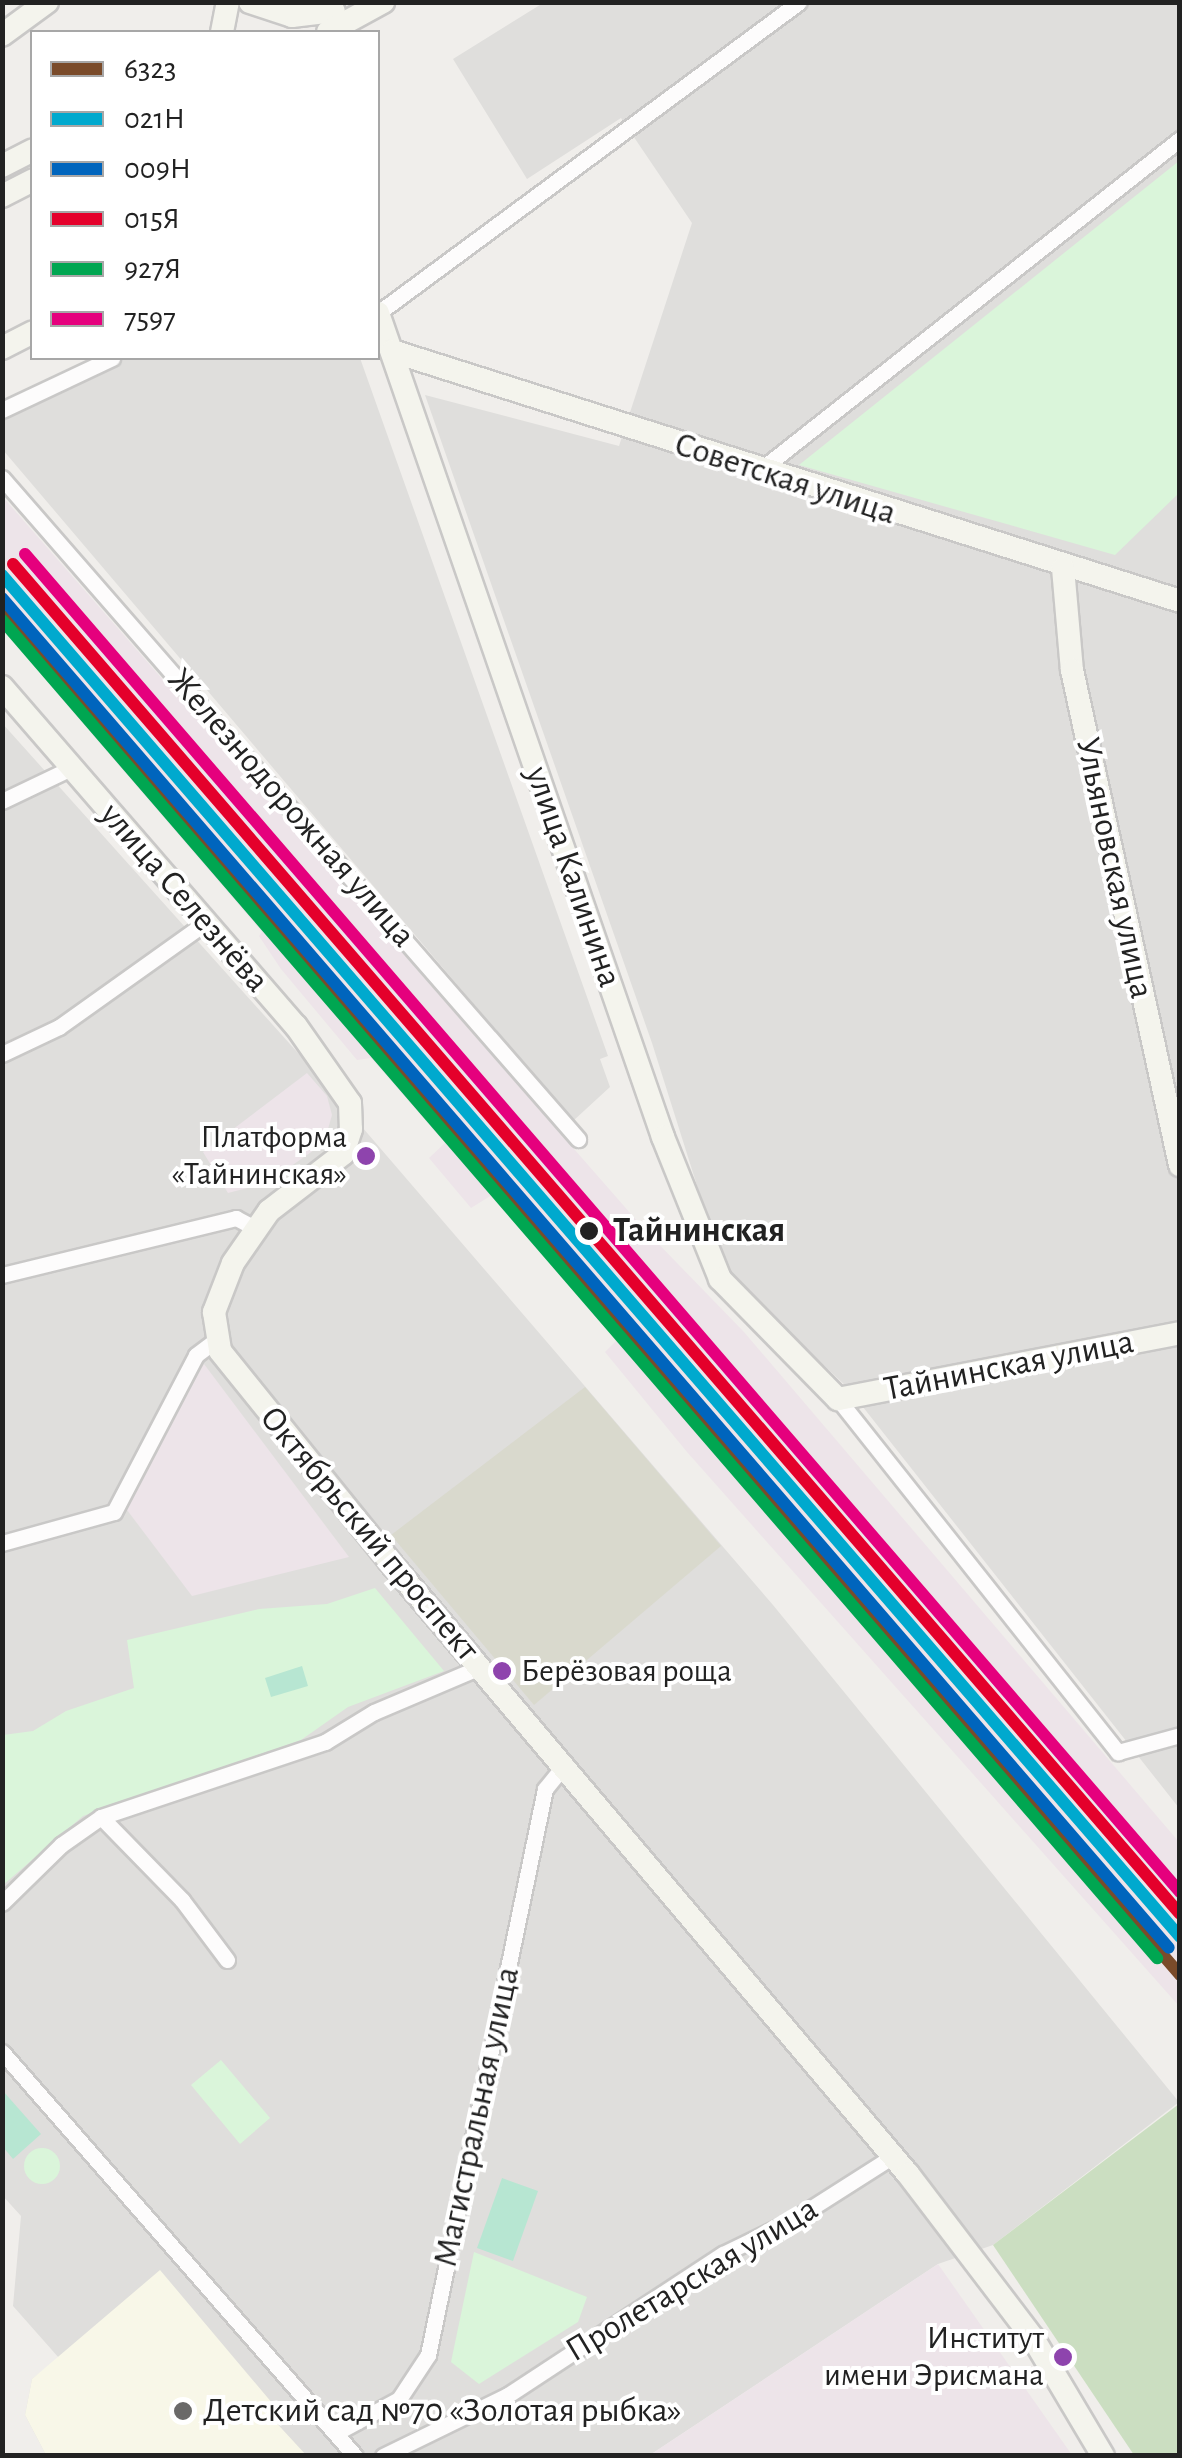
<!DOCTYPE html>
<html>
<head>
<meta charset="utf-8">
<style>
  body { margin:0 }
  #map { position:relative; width:1182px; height:2458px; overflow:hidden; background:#f0eeeb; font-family:"Alegreya Sans",sans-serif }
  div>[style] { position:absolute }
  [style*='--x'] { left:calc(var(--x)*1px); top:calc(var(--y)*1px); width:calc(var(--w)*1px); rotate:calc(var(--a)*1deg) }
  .residential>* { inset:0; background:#dfdedc }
  .industrial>* { inset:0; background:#ede4e9 }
  .education>* { inset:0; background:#f8f7e8 }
  .construction>* { inset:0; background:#d9d9cd }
  .forest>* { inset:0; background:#cbdec1 }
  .park>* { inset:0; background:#daf5da }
  .round { border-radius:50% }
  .pitch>* { inset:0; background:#b7e6d2 }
  .roads { filter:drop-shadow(2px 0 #c9c8c7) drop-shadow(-2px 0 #c9c8c7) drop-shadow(0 2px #c9c8c7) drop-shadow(0 -2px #c9c8c7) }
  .street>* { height:15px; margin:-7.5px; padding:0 7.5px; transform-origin:7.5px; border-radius:7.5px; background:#fdfcfc }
  .secondary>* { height:22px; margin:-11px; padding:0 11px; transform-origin:11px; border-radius:11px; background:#f4f4ed }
  .rail-1>* { height:12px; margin:-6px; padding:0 6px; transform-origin:6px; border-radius:6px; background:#7a4b2a }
  .rail-2>* { height:12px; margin:-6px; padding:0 6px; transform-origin:6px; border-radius:6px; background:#00a9ce }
  .rail-3>* { height:12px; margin:-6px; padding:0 6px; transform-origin:6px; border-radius:6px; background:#0065bd }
  .rail-4>* { height:12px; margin:-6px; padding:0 6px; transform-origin:6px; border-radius:6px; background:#e4002b }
  .rail-5>* { height:12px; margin:-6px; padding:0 6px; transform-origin:6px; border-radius:6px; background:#00a651 }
  .rail-6>* { height:12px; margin:-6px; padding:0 6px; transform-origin:6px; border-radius:6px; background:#e5007d }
  .dots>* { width:28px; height:28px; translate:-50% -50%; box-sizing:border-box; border:5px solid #fff; border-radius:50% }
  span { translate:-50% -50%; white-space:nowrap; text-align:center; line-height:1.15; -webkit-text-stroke:8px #fff; paint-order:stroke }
  .bus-label { font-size:32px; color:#222 }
  .right { translate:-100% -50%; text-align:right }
  .left { translate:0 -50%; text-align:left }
  .street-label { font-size:35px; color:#222 }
  .stop-label { font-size:35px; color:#222; font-weight:700 }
  .poi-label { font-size:35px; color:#222 }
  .frame { position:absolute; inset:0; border:5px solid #222; pointer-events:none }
  .legend { position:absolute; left:30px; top:30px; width:350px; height:330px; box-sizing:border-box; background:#fff; border:2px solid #a7a7a7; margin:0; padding:12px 18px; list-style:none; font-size:30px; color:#222 }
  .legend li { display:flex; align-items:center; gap:20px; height:50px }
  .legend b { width:50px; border:2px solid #a7a7a7 }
</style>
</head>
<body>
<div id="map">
  <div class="residential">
    <div style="clip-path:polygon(543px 3px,1179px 3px,1179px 1808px,848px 1388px,735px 1281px,718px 1252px,652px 1043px,425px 395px,619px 446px,692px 223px,621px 118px,527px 179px,453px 59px)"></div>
    <div style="clip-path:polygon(122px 358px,360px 358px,608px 1056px,600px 1059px,610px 1087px,573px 1121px,3px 450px,3px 415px)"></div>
    <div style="clip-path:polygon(2px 723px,307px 1063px,773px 1605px,1179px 2102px,993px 2245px,938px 2264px,650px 2455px,46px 2455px,25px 2415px,32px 2379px,59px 2358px,13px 2306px,21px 2216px,2px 2195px)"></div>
  </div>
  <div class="industrial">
    <div style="clip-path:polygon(2px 496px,645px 1230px,744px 1332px,1179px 1842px,1179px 2006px,687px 1452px,605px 1352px,624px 1333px,500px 1190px,471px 1208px,429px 1158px,445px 1143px,371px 1058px,357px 1060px,281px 969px,259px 936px,262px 932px,61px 698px,3px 622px)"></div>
    <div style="clip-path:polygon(307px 1073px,327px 1096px,332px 1115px,324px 1143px,267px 1183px,228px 1193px,203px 1152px)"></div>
    <div style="clip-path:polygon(204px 1364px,349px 1557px,192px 1596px,124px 1506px)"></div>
    <div style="clip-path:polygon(938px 2264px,1072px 2455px,650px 2455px)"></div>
  </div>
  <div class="education">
    <div style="clip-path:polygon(160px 2270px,278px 2410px,271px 2417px,306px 2455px,46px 2455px,25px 2415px,32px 2379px)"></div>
  </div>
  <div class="construction">
    <div style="clip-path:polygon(585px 1387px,721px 1546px,534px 1705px,391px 1535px)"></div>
  </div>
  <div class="forest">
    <div style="clip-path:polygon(1179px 2104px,1179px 2455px,1134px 2455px,993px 2245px)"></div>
  </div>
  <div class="park">
    <div style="clip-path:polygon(1179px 161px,1179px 493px,1115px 555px,799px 465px)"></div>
    <div style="clip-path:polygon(375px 1588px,444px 1671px,348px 1707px,301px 1740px,83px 1816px,3px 1885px,3px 1735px,33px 1731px,66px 1711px,134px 1688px,127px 1640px,259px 1609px,327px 1604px)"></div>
    <div style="clip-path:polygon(221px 2060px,270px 2118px,240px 2144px,191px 2085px)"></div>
    <div class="round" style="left:24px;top:2148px;width:36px;height:36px"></div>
    <div style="clip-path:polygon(474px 2252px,587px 2297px,578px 2322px,479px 2384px,451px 2362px)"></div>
  </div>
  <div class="pitch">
    <div style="clip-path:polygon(302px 1666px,308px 1686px,271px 1697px,265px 1678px)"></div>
    <div style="clip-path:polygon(3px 2091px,41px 2134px,13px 2159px,3px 2147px)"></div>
    <div style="clip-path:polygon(502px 2178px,538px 2191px,513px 2261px,477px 2248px)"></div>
  </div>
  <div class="roads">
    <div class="street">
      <div style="--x:378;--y:313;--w:523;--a:-36.45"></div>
      <div style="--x:2;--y:410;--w:122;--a:-25.3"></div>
      <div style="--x:759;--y:471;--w:536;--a:-38.26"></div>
      <div style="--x:2;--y:478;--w:877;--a:48.93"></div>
      <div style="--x:2;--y:801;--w:76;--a:-25.6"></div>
      <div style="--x:2;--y:1054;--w:63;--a:-25.3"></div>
      <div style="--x:59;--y:1027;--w:179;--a:-35.5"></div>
      <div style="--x:2;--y:1275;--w:241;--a:-13.7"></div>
      <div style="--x:236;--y:1218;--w:21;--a:28"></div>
      <div style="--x:838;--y:1399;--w:451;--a:51.6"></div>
      <div style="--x:1118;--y:1752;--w:64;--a:-15.3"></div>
      <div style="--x:2;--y:1543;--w:116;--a:-15.5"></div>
      <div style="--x:114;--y:1512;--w:177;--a:-62.4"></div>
      <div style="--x:196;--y:1355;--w:25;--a:-37"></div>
      <div style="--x:101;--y:1817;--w:116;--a:45.7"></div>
      <div style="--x:182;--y:1900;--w:75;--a:53.1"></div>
      <div style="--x:2;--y:1903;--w:83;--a:-44.5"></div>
      <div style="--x:61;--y:1845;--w:49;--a:-35"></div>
      <div style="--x:101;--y:1817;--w:236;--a:-18.5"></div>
      <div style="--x:325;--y:1742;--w:57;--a:-31.5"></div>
      <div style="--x:374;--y:1712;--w:115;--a:-23"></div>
      <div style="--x:2;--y:2052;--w:536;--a:48.85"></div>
      <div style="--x:336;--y:2433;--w:72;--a:-28.4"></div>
      <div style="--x:399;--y:2399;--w:53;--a:-56.6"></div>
      <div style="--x:428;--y:2355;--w:578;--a:-78.32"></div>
      <div style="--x:545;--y:1789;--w:32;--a:-51"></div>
      <div style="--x:383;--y:2456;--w:139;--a:-26"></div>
      <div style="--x:508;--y:2395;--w:257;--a:-33.3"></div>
      <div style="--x:723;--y:2254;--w:76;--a:-25.9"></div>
      <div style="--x:791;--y:2221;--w:121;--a:-32.5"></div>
    </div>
    <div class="secondary">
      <div style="--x:250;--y:2;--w:44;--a:18.4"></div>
      <div style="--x:292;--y:16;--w:42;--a:-6.8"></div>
      <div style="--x:222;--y:32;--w:31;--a:-79"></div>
      <div style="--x:328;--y:32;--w:63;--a:-28.6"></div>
      <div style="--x:2;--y:35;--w:56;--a:-36.3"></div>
      <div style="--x:2;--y:166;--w:34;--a:-27"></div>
      <div style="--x:2;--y:196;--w:34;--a:-27"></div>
      <div style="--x:378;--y:313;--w:872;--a:70.92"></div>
      <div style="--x:663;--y:1137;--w:153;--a:68.1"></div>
      <div style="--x:720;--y:1279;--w:168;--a:45.5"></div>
      <div style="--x:838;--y:1399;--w:348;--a:-10.9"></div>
      <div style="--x:2;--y:348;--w:34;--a:-27"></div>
      <div style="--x:392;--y:351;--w:827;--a:17.6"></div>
      <div style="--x:1063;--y:568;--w:102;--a:85"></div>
      <div style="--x:1072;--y:670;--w:507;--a:77.69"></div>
      <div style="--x:2;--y:687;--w:449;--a:49.1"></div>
      <div style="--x:296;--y:1026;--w:94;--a:55"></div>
      <div style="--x:350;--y:1103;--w:26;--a:88"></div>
      <div style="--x:351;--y:1129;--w:26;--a:108"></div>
      <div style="--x:343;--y:1154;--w:93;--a:142.4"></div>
      <div style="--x:269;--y:1211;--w:63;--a:124.7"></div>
      <div style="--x:233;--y:1263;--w:53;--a:111.2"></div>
      <div style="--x:214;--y:1312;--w:39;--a:81"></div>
      <div style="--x:220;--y:1351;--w:271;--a:51.1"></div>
      <div style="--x:390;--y:1562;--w:802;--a:49.76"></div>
      <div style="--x:908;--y:2174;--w:206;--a:52.7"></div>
      <div style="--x:1033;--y:2338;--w:137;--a:59.3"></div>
    </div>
  </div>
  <div class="rail-1">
    <div style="--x:2;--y:612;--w:1802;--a:49.16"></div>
  </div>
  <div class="rail-2">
    <div style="--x:2;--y:575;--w:1801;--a:49.14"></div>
  </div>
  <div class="rail-3">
    <div style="--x:2;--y:598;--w:1784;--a:49.16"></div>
  </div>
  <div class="rail-4">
    <div style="--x:13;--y:564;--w:1784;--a:49.16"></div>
  </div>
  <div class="rail-5">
    <div style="--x:2;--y:620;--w:1768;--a:49.2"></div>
  </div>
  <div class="rail-6">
    <div style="--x:25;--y:554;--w:1768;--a:49.2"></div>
  </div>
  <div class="dots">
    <div style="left:366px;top:1156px;background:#8e44ad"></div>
    <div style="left:589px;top:1231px;background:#222"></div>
    <div style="left:502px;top:1671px;background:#8e44ad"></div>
    <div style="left:1063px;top:2357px;background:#8e44ad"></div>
    <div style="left:183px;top:2411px;background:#6a6968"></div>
  </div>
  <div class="bus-label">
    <span class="right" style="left:347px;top:1156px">Платформа<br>«Тайнинская»</span>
    <span class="left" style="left:521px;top:1671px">Берёзовая роща</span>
    <span class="right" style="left:1044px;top:2357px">Институт<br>имени Эрисмана</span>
  </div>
  <div class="street-label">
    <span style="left:785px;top:479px;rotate:18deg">Советская улица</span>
    <span style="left:291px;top:808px;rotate:49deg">Железнодорожная улица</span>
    <span style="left:1114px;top:868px;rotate:78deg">Ульяновская улица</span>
    <span style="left:573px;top:877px;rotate:71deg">улица Калинина</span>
    <span style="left:184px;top:898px;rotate:49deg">улица Селезнёва</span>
    <span style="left:1009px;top:1366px;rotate:-11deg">Тайнинская улица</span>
    <span style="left:369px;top:1534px;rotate:50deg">Октябрьский проспект</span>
    <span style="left:477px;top:2117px;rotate:-78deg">Магистральная улица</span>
    <span style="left:692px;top:2280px;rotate:-31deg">Пролетарская улица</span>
  </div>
  <div class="stop-label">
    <span class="left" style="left:613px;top:1231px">Тайнинская</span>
  </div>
  <div class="poi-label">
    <span class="left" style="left:203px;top:2411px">Детский сад №70 «Золотая рыбка»</span>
  </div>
  <div class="frame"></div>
  <ul class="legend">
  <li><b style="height:12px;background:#7a4b2a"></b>6323</li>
  <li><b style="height:12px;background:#00a9ce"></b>021Н</li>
  <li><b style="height:12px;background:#0065bd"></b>009Н</li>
  <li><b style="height:12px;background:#e4002b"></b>015Я</li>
  <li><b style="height:12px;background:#00a651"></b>927Я</li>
  <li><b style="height:12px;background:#e5007d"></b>7597</li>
  </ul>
</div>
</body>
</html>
